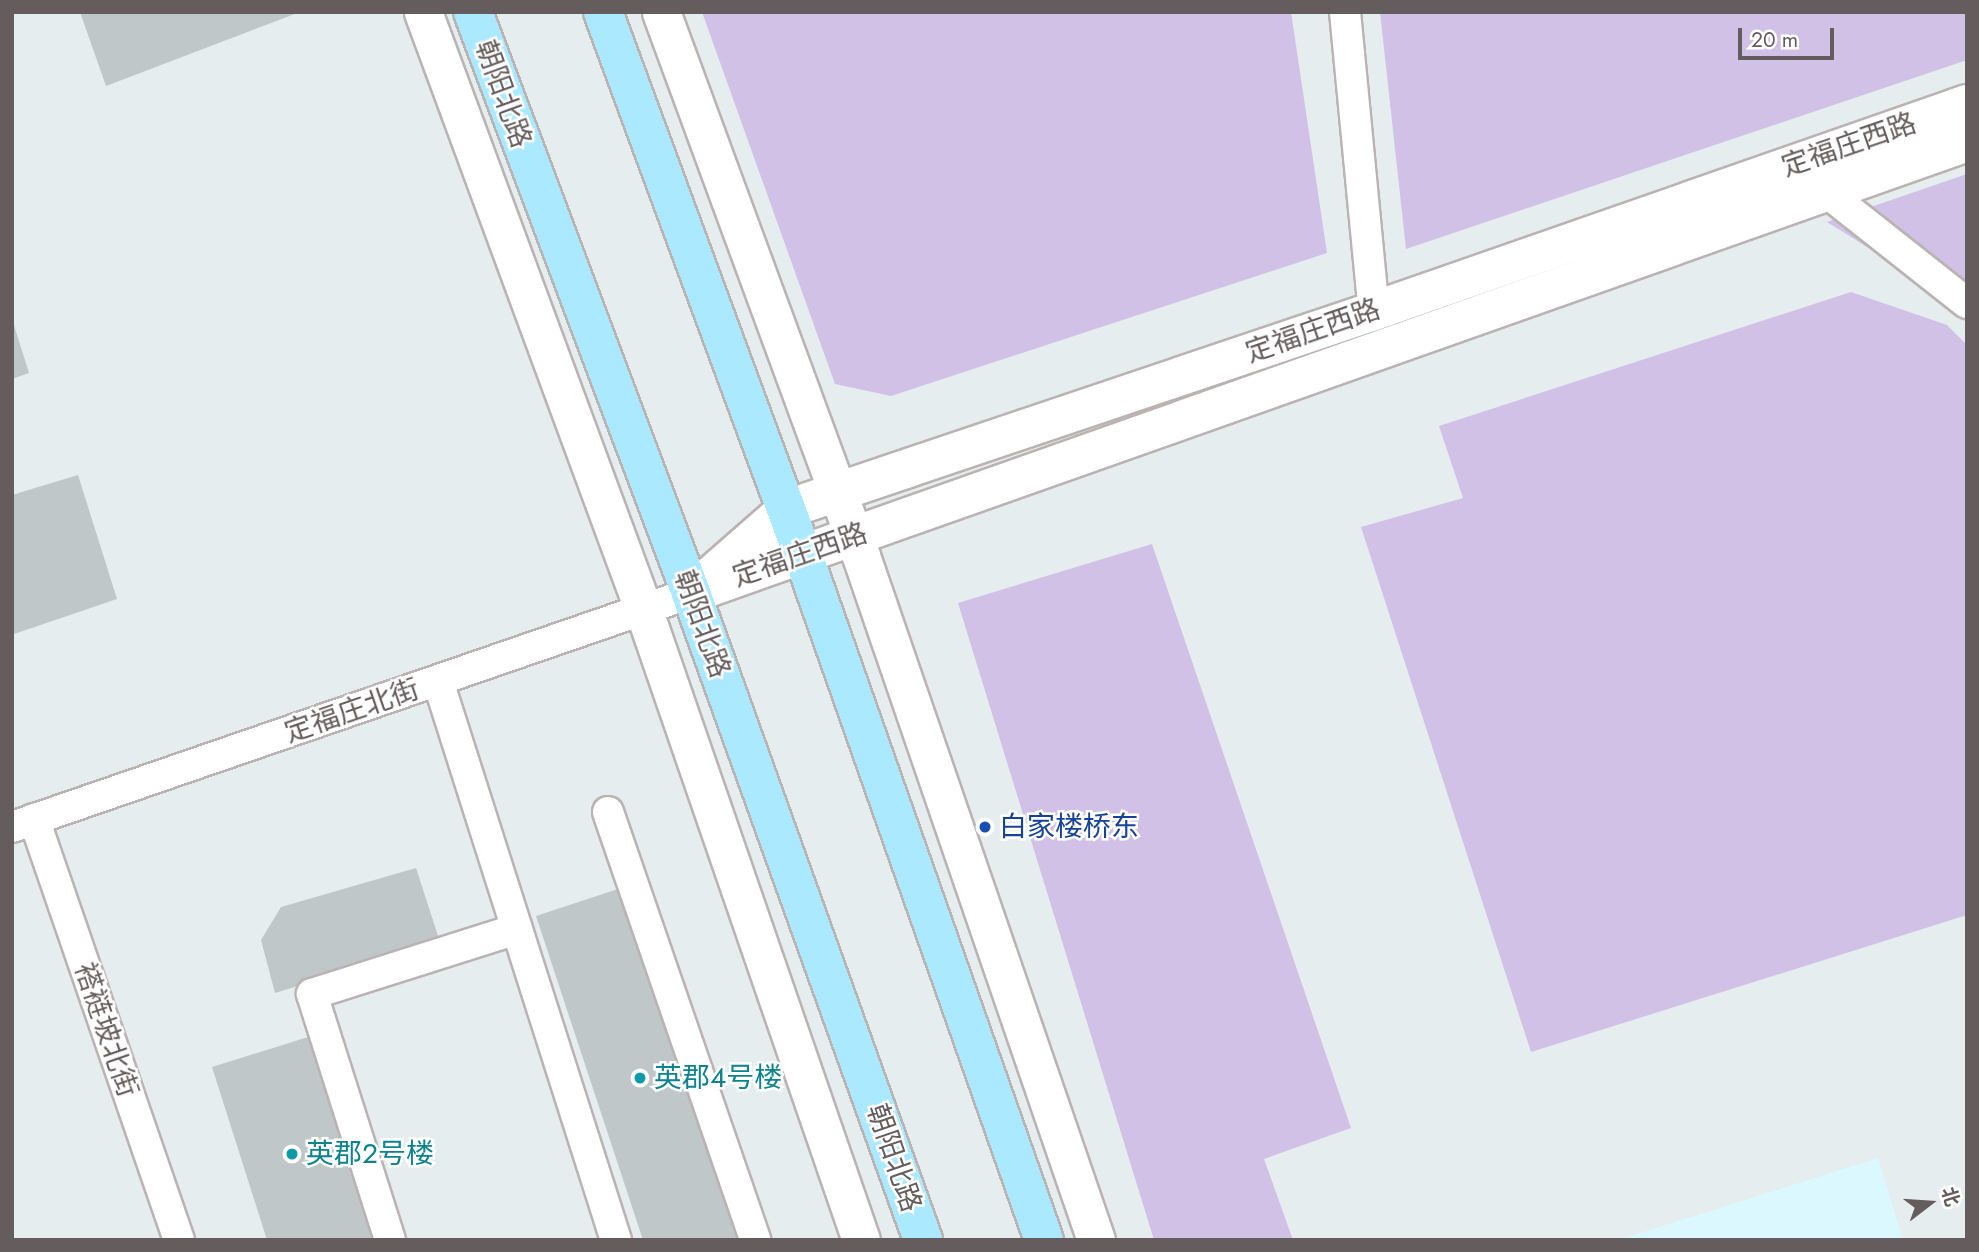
<!DOCTYPE html>
<html>
<head>
<meta charset="utf-8">
<style>
  body { margin:0 }
  #map { position:relative; width:1979px; height:1252px; overflow:hidden; background:#e5edef; font-family:Jost,"Noto Sans SC",sans-serif }
  div>[style] { position:absolute }
  [style*='--x'] { left:calc(var(--x)*1px); top:calc(var(--y)*1px); width:calc(var(--w)*1px); rotate:calc(var(--a)*1deg) }
  .commercial>* { inset:0; background:#dbf8fe }
  .green>* { inset:0; background:#d1c1e7 }
  .building>* { inset:0; background:#bfc7c8 }
  .roads { filter:drop-shadow(2px 0 #bab3b2) drop-shadow(-2px 0 #bab3b2) drop-shadow(0 2px #bab3b2) drop-shadow(0 -2px #bab3b2) }
  .minor>* { height:30px; margin:-15px; padding:0 15px; transform-origin:15px; border-radius:15px; background:#fff }
  .tertiary>* { height:37px; margin:-18.5px; padding:0 18.5px; transform-origin:18.5px; border-radius:18.5px; background:#fff }
  .secondary>* { height:38px; margin:-19px; padding:0 19px; transform-origin:19px; border-radius:19px; background:#fff }
  .primary>* { height:38px; margin:-19px; padding:0 19px; transform-origin:19px; border-radius:19px; background:#aae9ff }
  .dots>* { width:19px; height:19px; translate:-50% -50%; box-sizing:border-box; border:4px solid #fff; border-radius:50% }
  span { translate:-50% -50%; white-space:nowrap; text-align:center; line-height:1.15; -webkit-text-stroke:5px #fff; paint-order:stroke }
  .street-label { font-size:28px; color:#655d5d }
  .transit-label { font-size:28px; color:#164399 }
  .left { translate:0 -50%; text-align:left }
  .culture-label { font-size:28px; color:#0d838f }
  .frame { position:absolute; inset:0; border:14px solid #655d5d; pointer-events:none }
  .north { position:absolute; left:1895px; top:1168px; width:70px; height:70px; -webkit-text-stroke:5px #fff; paint-order:stroke; rotate:73deg; font-size:19px; font-weight:700; line-height:28px; text-align:center; color:#655d5d }
  .north::after { content:''; display:block; margin:auto; width:24px; height:32px; background:#655d5d; clip-path:polygon(50% 0,100% 100%,50% 72%,0 100%) }
  .scale { position:absolute; left:1738px; top:28px; width:96px; height:32px; box-sizing:border-box; border:4px solid #655d5d; border-top:0; padding-left:9px; font-size:21px; line-height:24px; white-space:nowrap; color:#655d5d; -webkit-text-stroke:5px #fff; paint-order:stroke }
</style>
</head>
<body>
<div id="map">
  <div class="commercial">
    <div style="clip-path:polygon(1878px 1158px,1903px 1240px,1618px 1240px)"></div>
  </div>
  <div class="green">
    <div style="clip-path:polygon(702px 12px,1291px 12px,1327px 253px,891px 396px,835px 384px)"></div>
    <div style="clip-path:polygon(1380px 12px,1967px 12px,1967px 60px,1406px 249px)"></div>
    <div style="clip-path:polygon(1967px 174px,1967px 309px,1827px 222px)"></div>
    <div style="clip-path:polygon(1851px 292px,1947px 325px,1967px 345px,1967px 915px,1531px 1052px,1361px 527px,1463px 498px,1439px 426px)"></div>
    <div style="clip-path:polygon(1152px 544px,1351px 1128px,1264px 1159px,1293px 1240px,1154px 1240px,958px 603px)"></div>
  </div>
  <div class="building">
    <div style="clip-path:polygon(80px 12px,300px 12px,106px 86px)"></div>
    <div style="clip-path:polygon(13px 322px,29px 373px,12px 379px,12px 323px)"></div>
    <div style="clip-path:polygon(78px 475px,117px 599px,14px 634px,12px 495px)"></div>
    <div style="clip-path:polygon(416px 868px,440px 942px,275px 993px,261px 940px,281px 907px)"></div>
    <div style="clip-path:polygon(627px 886px,744px 1240px,643px 1240px,536px 916px)"></div>
    <div style="clip-path:polygon(308px 1037px,372px 1240px,267px 1240px,212px 1067px)"></div>
  </div>
  <div class="roads">
    <div class="minor">
      <div style="--x:1345;--y:12;--w:300;--a:84.5"></div>
      <div style="--x:1825;--y:191;--w:181;--a:38.3"></div>
      <div style="--x:438;--y:681;--w:587;--a:72.34"></div>
      <div style="--x:608;--y:812;--w:453;--a:71"></div>
      <div style="--x:34;--y:819;--w:445;--a:71"></div>
      <div style="--x:12;--y:827;--w:718;--a:-19.02"></div>
      <div style="--x:390;--y:1240;--w:258;--a:-107.6"></div>
      <div style="--x:312;--y:994;--w:215;--a:-17.6"></div>
    </div>
    <div class="tertiary">
      <div style="--x:423;--y:12;--w:638;--a:69.75"></div>
      <div style="--x:644;--y:611;--w:665;--a:70.97"></div>
      <div style="--x:661;--y:12;--w:580;--a:69.81"></div>
      <div style="--x:861;--y:556;--w:723;--a:71.04"></div>
    </div>
    <div class="secondary">
      <div style="--x:710;--y:587;--w:1333;--a:-19.49"></div>
      <div style="--x:691;--y:593;--w:128;--a:-41.2"></div>
      <div style="--x:787;--y:509;--w:619;--a:-18.64"></div>
      <div style="--x:1374;--y:311;--w:628;--a:-19.24"></div>
    </div>
    <div class="primary">
      <div style="--x:473;--y:12;--w:621;--a:69.43"></div>
      <div style="--x:691;--y:593;--w:687;--a:70.27"></div>
      <div style="--x:603;--y:12;--w:579;--a:69.78"></div>
      <div style="--x:803;--y:555;--w:726;--a:70.62"></div>
    </div>
  </div>
  <div class="dots">
    <div style="left:985px;top:827px;background:#1a4fb4"></div>
    <div style="left:640px;top:1078px;background:#0f9aa8"></div>
    <div style="left:292px;top:1154px;background:#0f9aa8"></div>
  </div>
  <div class="street-label">
    <span style="left:503px;top:94px;rotate:70deg">朝阳北路</span>
    <span style="left:1849px;top:145px;rotate:-19deg">定福庄西路</span>
    <span style="left:1313px;top:331px;rotate:-19deg">定福庄西路</span>
    <span style="left:800px;top:555px;rotate:-19deg">定福庄西路</span>
    <span style="left:702px;top:624px;rotate:70deg">朝阳北路</span>
    <span style="left:352px;top:711px;rotate:-19deg">定福庄北街</span>
    <span style="left:106px;top:1030px;rotate:71deg">褡裢坡北街</span>
    <span style="left:894px;top:1158px;rotate:71deg">朝阳北路</span>
  </div>
  <div class="transit-label">
    <span class="left" style="left:999px;top:827px">白家楼桥东</span>
  </div>
  <div class="culture-label">
    <span class="left" style="left:654px;top:1078px">英郡4号楼</span>
    <span class="left" style="left:306px;top:1154px">英郡2号楼</span>
  </div>
  <div class="frame"></div>
  <div class="north">北</div>
  <div class="scale">20 m</div>
</div>
</body>
</html>
